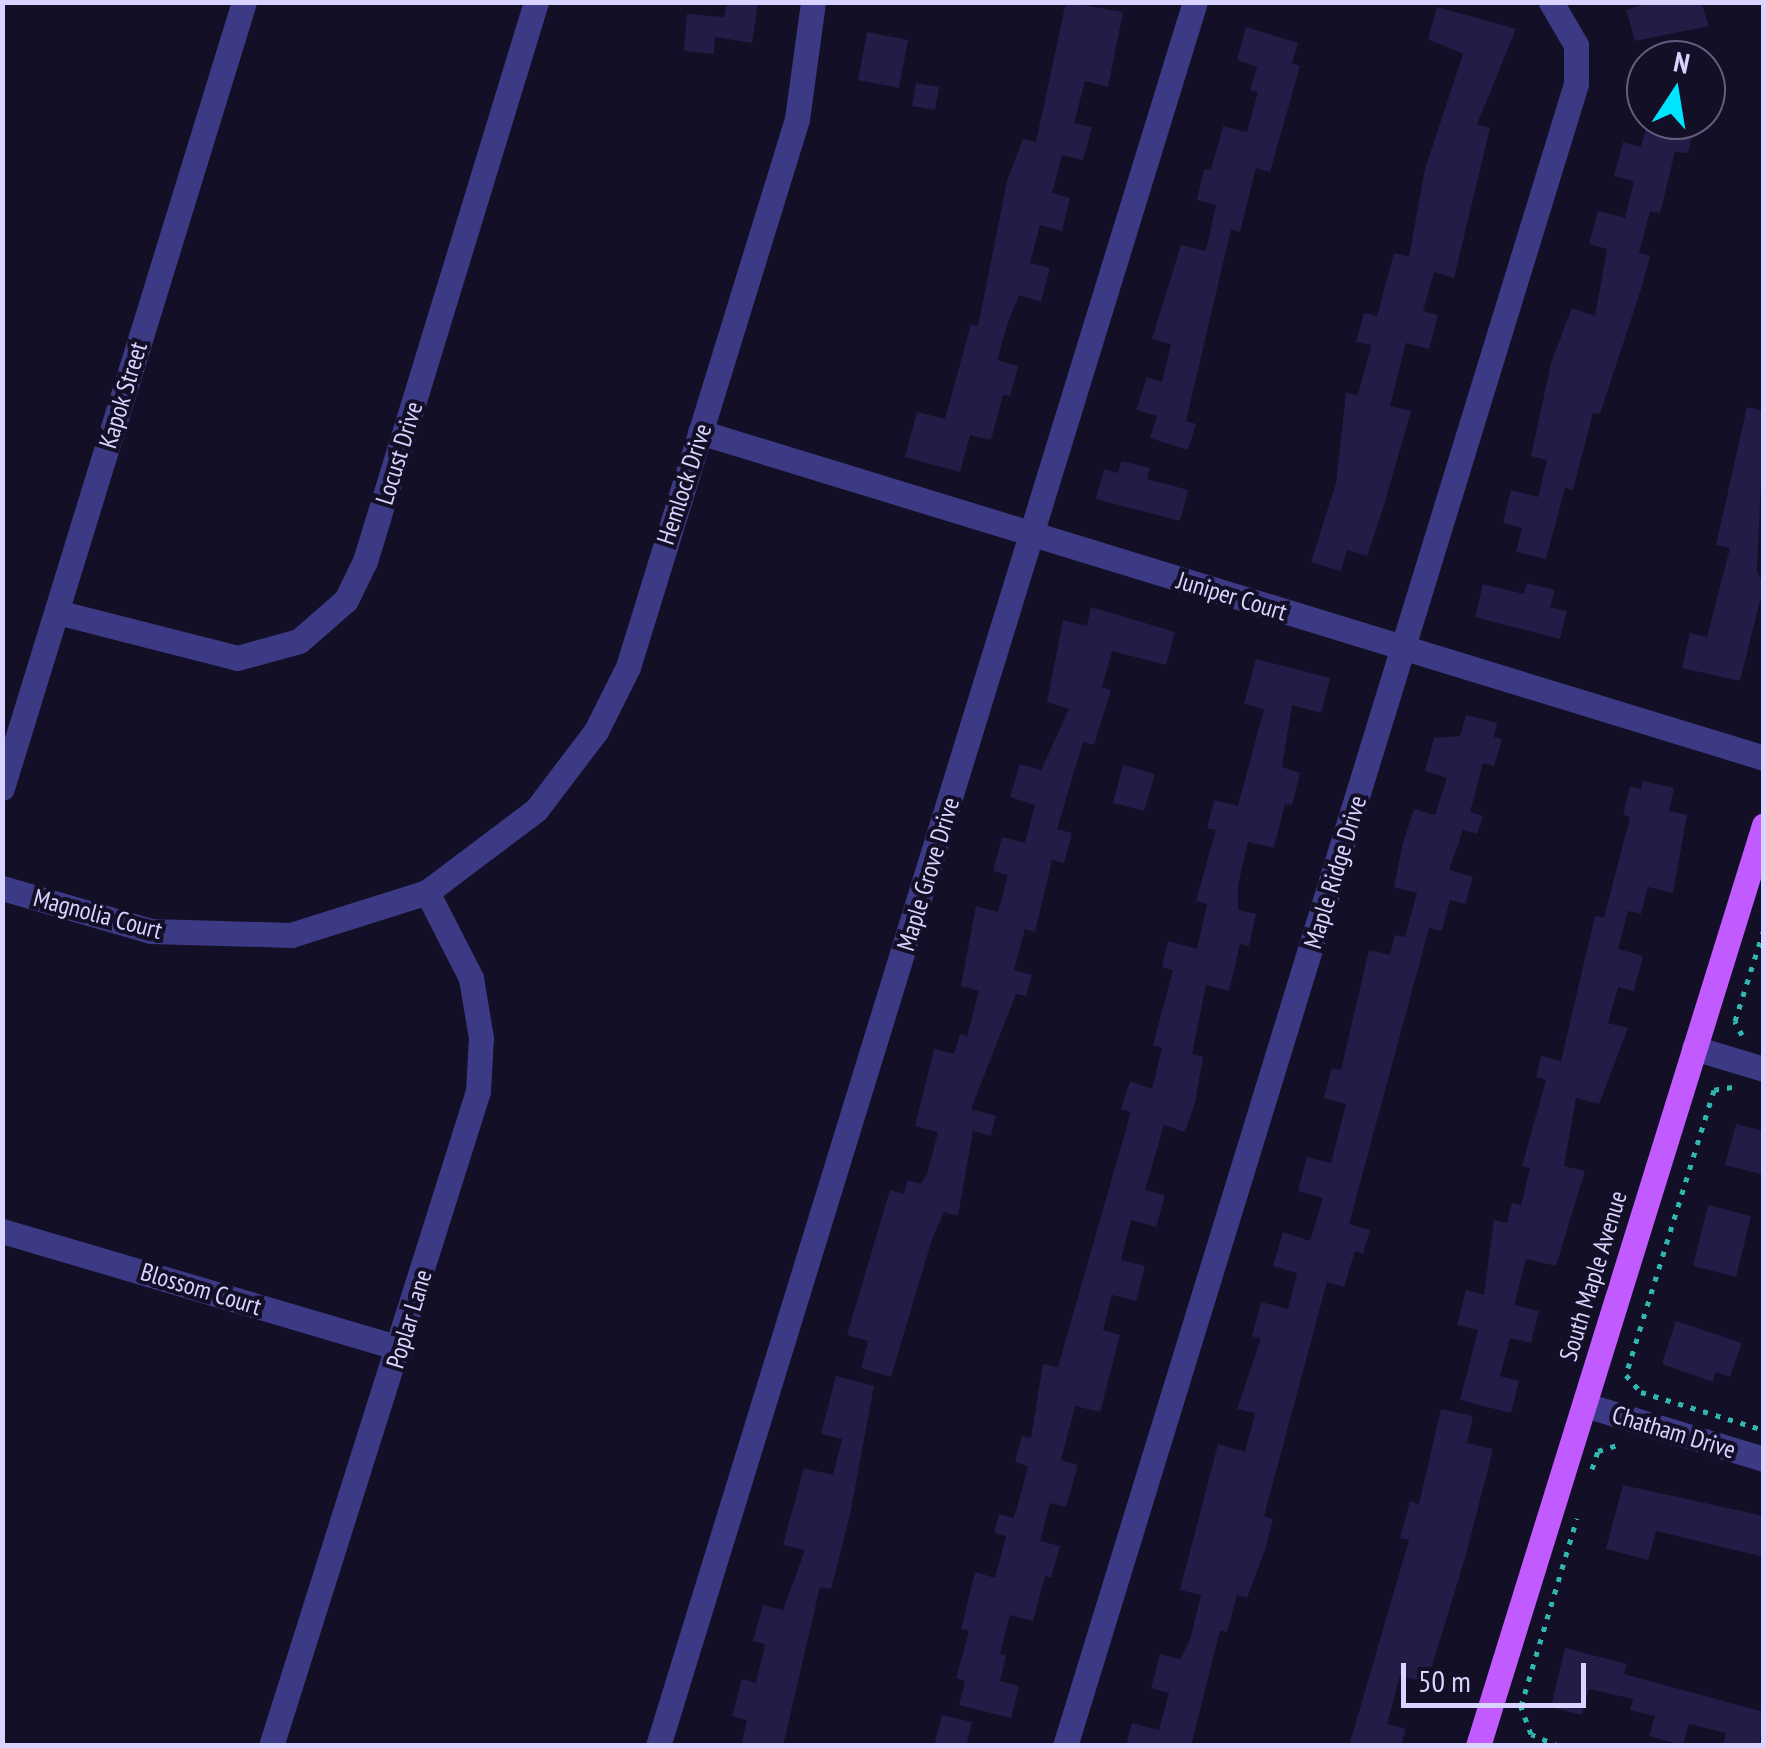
<!DOCTYPE html>
<html>
<head>
<meta charset="utf-8">
<style>
  body { margin:0 }
  #map { position:relative; width:1766px; height:1748px; overflow:hidden; background:#130f26; font-family:"PT Sans Narrow",sans-serif }
  div>[style] { position:absolute }
  [style*='--x'] { left:calc(var(--x)*1px); top:calc(var(--y)*1px); width:calc(var(--w)*1px); rotate:calc(var(--a)*1deg) }
  .building>* { inset:0; background:#241b47 }
  .path>* { height:5px; margin-top:-2.5px; transform-origin:0; background:repeating-linear-gradient(90deg,#2fb8b0 0 5px,transparent 0 13px) }
  .minor>* { height:25px; margin:-12.5px; padding:0 12.5px; transform-origin:12.5px; border-radius:12.5px; background:#3d3a85 }
  .major>* { height:25px; margin:-12.5px; padding:0 12.5px; transform-origin:12.5px; border-radius:12.5px; background:#c25bff }
  span { translate:-50% -50%; white-space:nowrap; text-align:center; line-height:1.15; -webkit-text-stroke:8px #130f26; paint-order:stroke }
  .street-label { font-size:25px; color:#d9d4ff }
  .frame { position:absolute; inset:0; border:5px solid #d9d4ff; pointer-events:none }
  .north { position:absolute; left:1626px; top:40px; width:100px; height:100px; box-sizing:border-box; background:#130f26; border:2px solid #625e7d; border-radius:50%; rotate:12deg; font-size:28px; font-weight:700; line-height:40px; text-align:center; color:#d9d4ff }
  .north::after { content:''; display:block; margin:auto; width:35px; height:45px; background:#00e5ff; clip-path:polygon(50% 0,100% 100%,50% 72%,0 100%) }
  .scale { position:absolute; left:1401px; top:1663px; width:185px; height:45px; box-sizing:border-box; border:5px solid #d9d4ff; border-top:0; padding-left:12px; font-size:30px; line-height:35px; white-space:nowrap; color:#d9d4ff; -webkit-text-stroke:8px #130f26; paint-order:stroke }
</style>
</head>
<body>
<div id="map">
  <div class="building">
    <div style="clip-path:polygon(727px 2px,758px 2px,752px 43px,715px 37px,714px 54px,684px 51px,687px 14px,724px 17px)"></div>
    <div style="clip-path:polygon(1066px 2px,1123px 12px,1108px 87px,1085px 81px,1074px 123px,1092px 127px,1083px 160px,1062px 155px,1052px 193px,1070px 198px,1062px 231px,1040px 225px,1030px 263px,1050px 268px,1041px 302px,1019px 295px,1008px 322px,997px 360px,1018px 366px,1010px 396px,1003px 395px,991px 440px,970px 435px,960px 472px,905px 457px,917px 412px,945px 419px,971px 324px,978px 326px,1007px 181px,1023px 139px,1036px 142px)"></div>
    <div style="clip-path:polygon(1650px 2px,1701px 2px,1709px 26px,1635px 41px,1626px 10px)"></div>
    <div style="clip-path:polygon(1437px 7px,1516px 29px,1477px 124px,1490px 128px,1454px 278px,1434px 272px,1423px 311px,1438px 315px,1429px 349px,1406px 343px,1390px 406px,1411px 411px,1382px 512px,1367px 556px,1347px 550px,1341px 571px,1311px 562px,1336px 483px,1346px 393px,1358px 395px,1371px 345px,1356px 342px,1364px 313px,1377px 316px,1394px 253px,1409px 257px,1425px 169px,1463px 54px,1428px 39px)"></div>
    <div style="clip-path:polygon(1246px 27px,1298px 43px,1292px 63px,1300px 66px,1270px 172px,1256px 168px,1240px 232px,1231px 229px,1186px 421px,1196px 424px,1188px 450px,1150px 438px,1157px 416px,1136px 410px,1147px 377px,1162px 382px,1171px 344px,1152px 339px,1181px 245px,1206px 251px,1216px 205px,1197px 200px,1204px 169px,1211px 170px,1223px 126px,1247px 132px,1258px 92px,1250px 90px,1257px 67px,1237px 60px)"></div>
    <div style="clip-path:polygon(867px 32px,908px 40px,899px 88px,858px 80px)"></div>
    <div style="clip-path:polygon(916px 83px,939px 87px,935px 110px,912px 106px)"></div>
    <div style="clip-path:polygon(1648px 120px,1696px 120px,1688px 153px,1675px 152px,1660px 213px,1650px 211px,1639px 253px,1650px 256px,1643px 283px,1600px 414px,1593px 413px,1573px 490px,1565px 488px,1546px 559px,1516px 552px,1522px 528px,1503px 523px,1511px 490px,1538px 497px,1547px 460px,1531px 456px,1551px 363px,1572px 308px,1595px 316px,1607px 249px,1589px 244px,1598px 211px,1625px 218px,1634px 181px,1614px 176px,1623px 142px,1641px 147px)"></div>
    <div style="clip-path:polygon(1747px 407px,1764px 411px,1757px 571px,1764px 585px,1740px 681px,1682px 668px,1690px 633px,1707px 637px,1730px 548px,1716px 545px)"></div>
    <div style="clip-path:polygon(1121px 461px,1150px 468px,1147px 479px,1188px 490px,1180px 521px,1096px 499px,1104px 469px,1118px 473px)"></div>
    <div style="clip-path:polygon(1527px 583px,1555px 590px,1550px 607px,1567px 611px,1560px 639px,1475px 617px,1483px 584px,1524px 594px)"></div>
    <div style="clip-path:polygon(1091px 607px,1175px 632px,1166px 665px,1112px 651px,1102px 687px,1111px 690px,1094px 745px,1083px 742px,1057px 829px,1072px 833px,1064px 863px,1052px 860px,1035px 932px,1025px 929px,1014px 970px,1032px 975px,1026px 996px,1016px 994px,971px 1109px,996px 1116px,991px 1136px,973px 1131px,958px 1216px,944px 1212px,932px 1239px,891px 1377px,861px 1368px,868px 1341px,847px 1335px,890px 1190px,904px 1194px,908px 1180px,921px 1184px,927px 1174px,938px 1132px,915px 1126px,934px 1049px,954px 1054px,960px 1034px,967px 1036px,979px 991px,961px 986px,976px 906px,998px 912px,1008px 875px,993px 871px,1002px 837px,1025px 843px,1035px 805px,1010px 797px,1020px 764px,1041px 770px,1069px 709px,1047px 702px,1063px 620px,1087px 626px)"></div>
    <div style="clip-path:polygon(1256px 659px,1330px 678px,1321px 713px,1292px 705px,1282px 767px,1300px 773px,1292px 805px,1285px 804px,1274px 848px,1248px 842px,1238px 885px,1238px 910px,1256px 914px,1249px 946px,1240px 944px,1229px 991px,1206px 985px,1192px 1054px,1203px 1057px,1195px 1103px,1185px 1132px,1164px 1125px,1145px 1190px,1165px 1195px,1156px 1227px,1131px 1220px,1121px 1260px,1145px 1266px,1136px 1301px,1112px 1295px,1103px 1330px,1120px 1335px,1100px 1412px,1075px 1406px,1061px 1460px,1078px 1465px,1066px 1507px,1050px 1503px,1040px 1541px,1060px 1546px,1051px 1578px,1045px 1576px,1033px 1621px,1010px 1615px,1000px 1654px,1006px 1656px,1000px 1681px,1019px 1686px,1011px 1718px,959px 1705px,965px 1681px,956px 1678px,969px 1631px,961px 1629px,975px 1572px,995px 1578px,1006px 1536px,994px 1533px,999px 1514px,1013px 1518px,1017px 1508px,1028px 1466px,1015px 1462px,1022px 1436px,1031px 1438px,1043px 1364px,1058px 1367px,1131px 1112px,1121px 1109px,1130px 1081px,1152px 1089px,1162px 1048px,1153px 1045px,1173px 970px,1162px 967px,1168px 941px,1197px 949px,1207px 904px,1196px 901px,1216px 830px,1207px 828px,1214px 800px,1238px 806px,1264px 709px,1244px 704px)"></div>
    <div style="clip-path:polygon(1466px 715px,1497px 723px,1494px 737px,1502px 739px,1494px 766px,1483px 763px,1470px 812px,1483px 816px,1477px 834px,1463px 830px,1449px 870px,1473px 877px,1465px 904px,1450px 900px,1442px 931px,1429px 928px,1349px 1224px,1370px 1230px,1363px 1254px,1355px 1251px,1344px 1287px,1327px 1282px,1264px 1516px,1273px 1519px,1266px 1547px,1247px 1598px,1237px 1595px,1227px 1632px,1220px 1630px,1191px 1746px,1126px 1746px,1132px 1723px,1159px 1730px,1169px 1693px,1151px 1688px,1160px 1654px,1180px 1659px,1190px 1640px,1201px 1595px,1180px 1590px,1218px 1444px,1245px 1452px,1255px 1413px,1237px 1409px,1261px 1339px,1252px 1336px,1261px 1302px,1288px 1309px,1297px 1273px,1273px 1266px,1283px 1232px,1310px 1241px,1323px 1198px,1298px 1191px,1307px 1157px,1331px 1163px,1346px 1104px,1324px 1098px,1332px 1068px,1341px 1070px,1369px 950px,1390px 955px,1395px 935px,1405px 937px,1417px 893px,1394px 887px,1403px 843px,1414px 809px,1435px 815px,1447px 778px,1425px 771px,1434px 738px,1460px 736px)"></div>
    <div style="clip-path:polygon(1123px 765px,1155px 774px,1144px 811px,1113px 803px)"></div>
    <div style="clip-path:polygon(1643px 781px,1674px 788px,1669px 811px,1687px 815px,1673px 893px,1648px 887px,1641px 914px,1628px 911px,1618px 949px,1643px 956px,1634px 991px,1618px 987px,1608px 1023px,1628px 1028px,1599px 1104px,1576px 1098px,1564px 1166px,1585px 1171px,1556px 1266px,1526px 1259px,1514px 1305px,1539px 1311px,1531px 1343px,1510px 1338px,1500px 1376px,1519px 1381px,1511px 1413px,1460px 1400px,1478px 1330px,1457px 1325px,1466px 1290px,1484px 1295px,1494px 1220px,1507px 1223px,1512px 1203px,1521px 1205px,1530px 1168px,1522px 1166px,1546px 1080px,1536px 1077px,1541px 1056px,1561px 1061px,1595px 916px,1604px 918px,1630px 817px,1623px 815px,1630px 786px,1641px 789px)"></div>
    <div style="clip-path:polygon(1736px 1124px,1764px 1131px,1764px 1175px,1725px 1165px)"></div>
    <div style="clip-path:polygon(1708px 1205px,1751px 1216px,1736px 1277px,1693px 1266px)"></div>
    <div style="clip-path:polygon(1676px 1321px,1742px 1343px,1730px 1377px,1716px 1372px,1713px 1382px,1662px 1364px)"></div>
    <div style="clip-path:polygon(836px 1376px,874px 1386px,850px 1515px,831px 1589px,820px 1587px,783px 1746px,741px 1746px,747px 1720px,732px 1716px,742px 1679px,756px 1683px,765px 1644px,753px 1641px,763px 1605px,783px 1610px,805px 1550px,783px 1545px,804px 1468px,833px 1475px,842px 1439px,821px 1434px)"></div>
    <div style="clip-path:polygon(1441px 1409px,1473px 1416px,1467px 1443px,1493px 1449px,1466px 1555px,1427px 1682px,1400px 1676px,1387px 1724px,1406px 1729px,1401px 1746px,1349px 1746px,1409px 1540px,1400px 1538px,1410px 1501px,1419px 1504px)"></div>
    <div style="clip-path:polygon(1623px 1485px,1764px 1516px,1764px 1557px,1656px 1531px,1648px 1560px,1606px 1549px)"></div>
    <div style="clip-path:polygon(1565px 1648px,1627px 1664px,1624px 1674px,1764px 1712px,1759px 1746px,1723px 1746px,1726px 1733px,1689px 1724px,1683px 1745px,1649px 1736px,1655px 1716px,1630px 1710px,1633px 1699px,1589px 1689px,1582px 1715px,1551px 1707px)"></div>
    <div style="clip-path:polygon(942px 1715px,972px 1722px,966px 1746px,934px 1746px)"></div>
  </div>
  <div class="path">
    <div style="--x:1742;--y:1035;--w:16;--a:-117"></div>
    <div style="--x:1735;--y:1021;--w:96;--a:-72.5"></div>
    <div style="--x:1732;--y:1087;--w:18;--a:171"></div>
    <div style="--x:1714;--y:1090;--w:298;--a:107.2"></div>
    <div style="--x:1626;--y:1375;--w:23;--a:49"></div>
    <div style="--x:1641;--y:1392;--w:129;--a:17.2"></div>
    <div style="--x:1592;--y:1469;--w:19;--a:-72"></div>
    <div style="--x:1598;--y:1451;--w:24;--a:-17"></div>
    <div style="--x:1559;--y:1746;--w:30;--a:-157"></div>
    <div style="--x:1531;--y:1734;--w:30;--a:-110"></div>
    <div style="--x:1521;--y:1706;--w:196;--a:-73.4"></div>
  </div>
  <div class="minor">
    <div style="--x:700;--y:432;--w:1113;--a:17.03"></div>
    <div style="--x:57;--y:612;--w:186;--a:14.3"></div>
    <div style="--x:237;--y:658;--w:64;--a:-15.3"></div>
    <div style="--x:299;--y:641;--w:62;--a:-41.1"></div>
    <div style="--x:346;--y:600;--w:43;--a:-64"></div>
    <div style="--x:365;--y:561;--w:585;--a:-72.99"></div>
    <div style="--x:2;--y:788;--w:822;--a:-72.89"></div>
    <div style="--x:2;--y:888;--w:155;--a:16.1"></div>
    <div style="--x:151;--y:931;--w:140;--a:1.6"></div>
    <div style="--x:291;--y:935;--w:143;--a:-17.5"></div>
    <div style="--x:427;--y:892;--w:136;--a:-37"></div>
    <div style="--x:536;--y:810;--w:99;--a:-52.8"></div>
    <div style="--x:596;--y:731;--w:72;--a:-63.4"></div>
    <div style="--x:628;--y:667;--w:573;--a:-72.86"></div>
    <div style="--x:797;--y:119;--w:118;--a:-82.2"></div>
    <div style="--x:1694;--y:1048;--w:73;--a:16.7"></div>
    <div style="--x:2;--y:1231;--w:415;--a:16.4"></div>
    <div style="--x:1585;--y:1405;--w:187;--a:16.8"></div>
    <div style="--x:271;--y:1746;--w:687;--a:-72.46"></div>
    <div style="--x:478;--y:1091;--w:53;--a:-86.8"></div>
    <div style="--x:481;--y:1038;--w:61;--a:-99.5"></div>
    <div style="--x:471;--y:978;--w:97;--a:-117.1"></div>
    <div style="--x:658;--y:1746;--w:1825;--a:-72.89"></div>
    <div style="--x:1065;--y:1746;--w:1739;--a:-72.91"></div>
    <div style="--x:1576;--y:84;--w:39;--a:-90"></div>
    <div style="--x:1576;--y:45;--w:50;--a:-120.2"></div>
  </div>
  <div class="major">
    <div style="--x:1478;--y:1746;--w:964;--a:-72.75"></div>
  </div>
  <div class="street-label">
    <span style="left:123px;top:395px;rotate:-73deg">Kapok Street</span>
    <span style="left:399px;top:453px;rotate:-73deg">Locust Drive</span>
    <span style="left:684px;top:484px;rotate:-72deg">Hemlock Drive</span>
    <span style="left:1232px;top:596px;rotate:17deg">Juniper Court</span>
    <span style="left:1335px;top:872px;rotate:-73deg">Maple Ridge Drive</span>
    <span style="left:928px;top:874px;rotate:-73deg">Maple Grove Drive</span>
    <span style="left:98px;top:914px;rotate:15deg">Magnolia Court</span>
    <span style="left:1593px;top:1276px;rotate:-73deg">South Maple Avenue</span>
    <span style="left:201px;top:1289px;rotate:17deg">Blossom Court</span>
    <span style="left:409px;top:1319px;rotate:-73deg">Poplar Lane</span>
    <span style="left:1674px;top:1432px;rotate:17deg">Chatham Drive</span>
  </div>
  <div class="frame"></div>
  <div class="north">N</div>
  <div class="scale">50 m</div>
</div>
</body>
</html>
